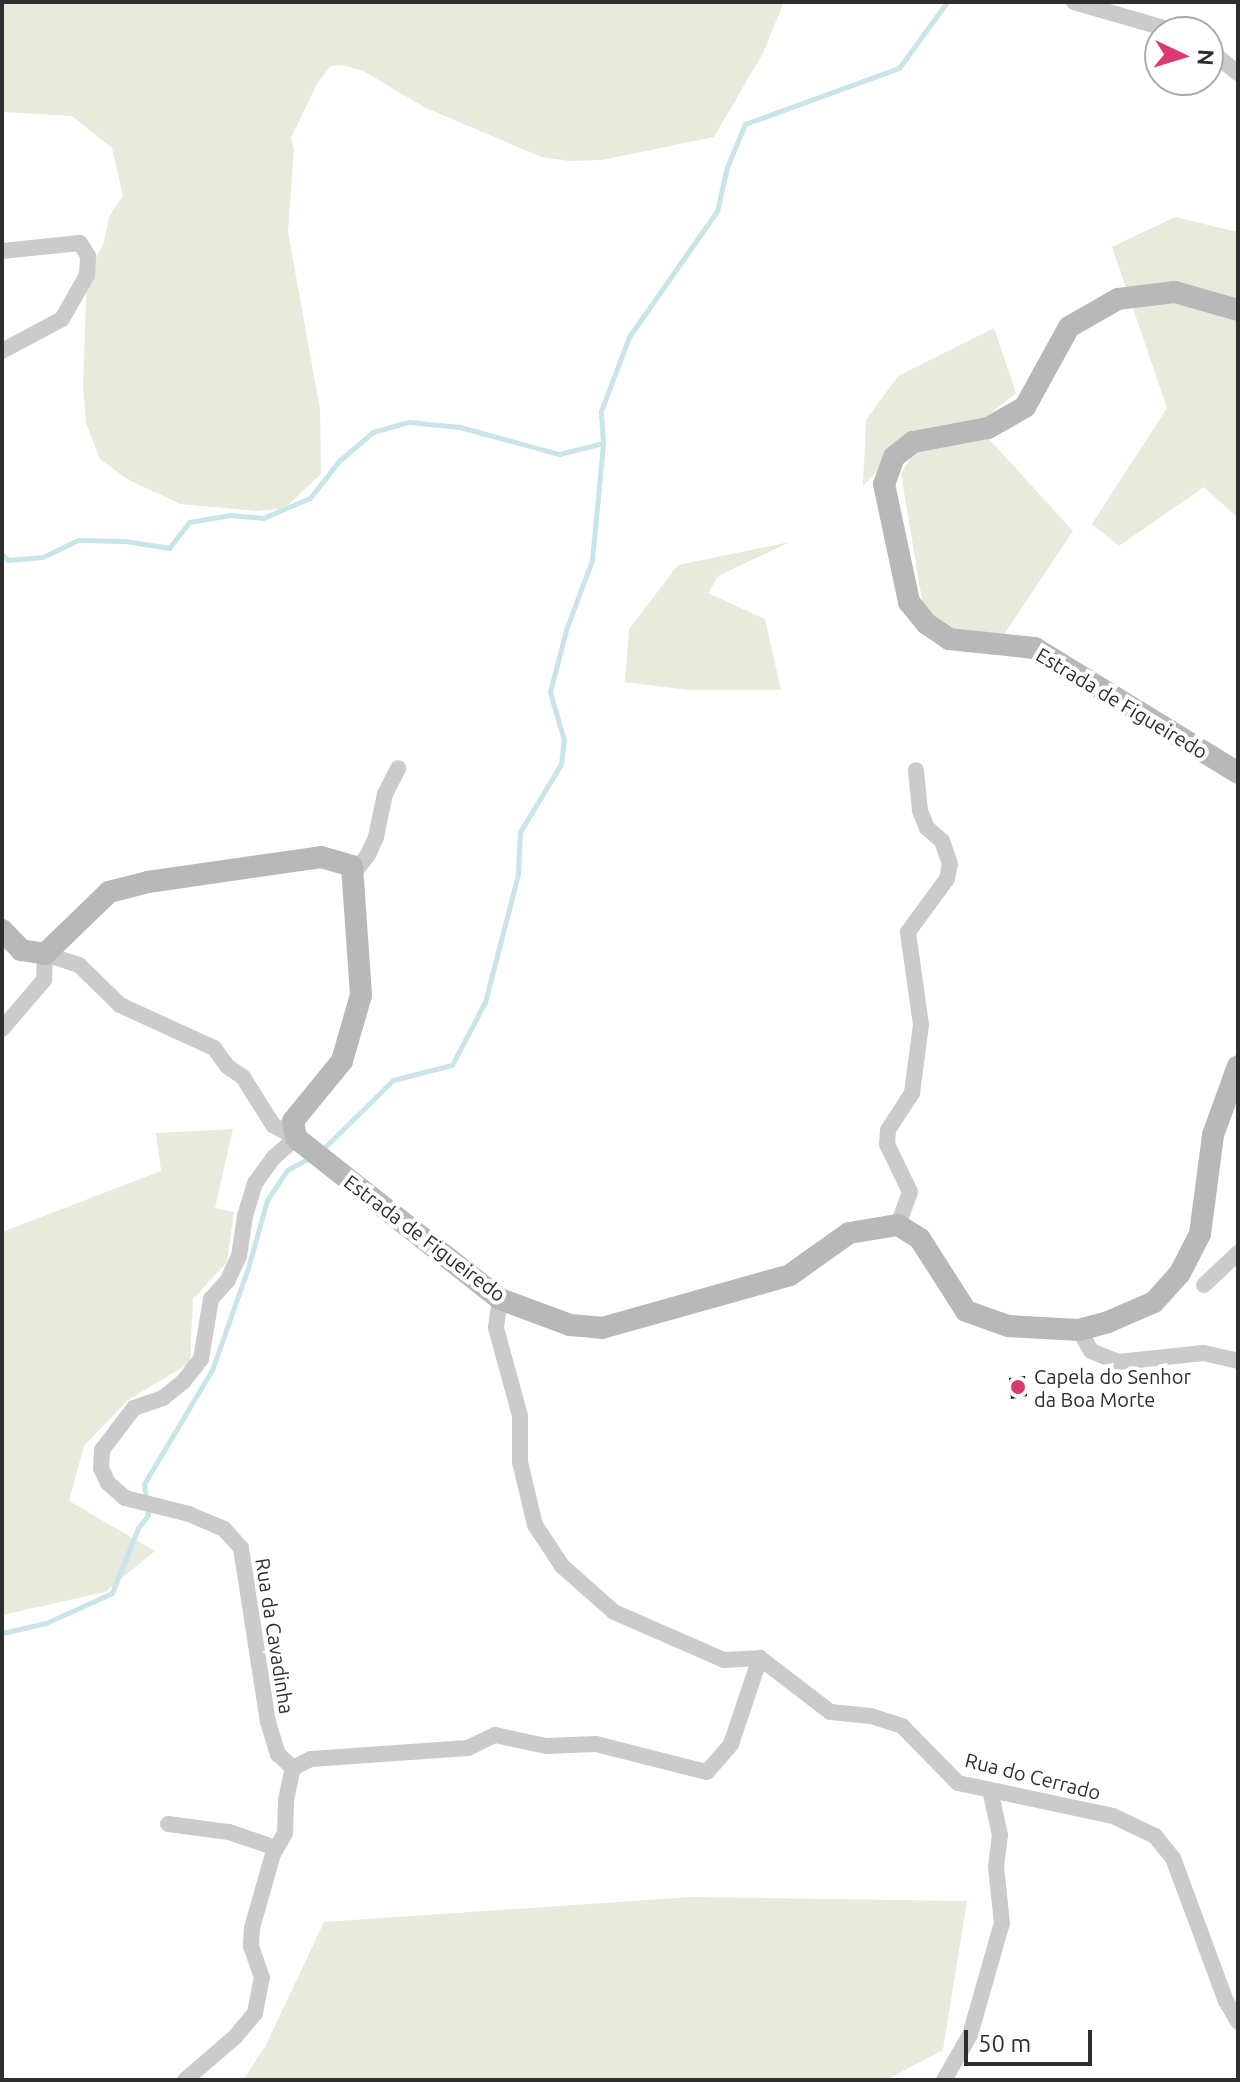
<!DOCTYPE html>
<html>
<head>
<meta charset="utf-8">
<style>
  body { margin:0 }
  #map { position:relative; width:1240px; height:2082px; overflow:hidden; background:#fff; font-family:Ubuntu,sans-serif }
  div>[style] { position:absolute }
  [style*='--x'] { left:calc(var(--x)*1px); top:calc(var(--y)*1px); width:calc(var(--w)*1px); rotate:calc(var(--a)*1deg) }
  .green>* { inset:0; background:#e8eadc }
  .stream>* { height:5px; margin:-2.5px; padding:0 2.5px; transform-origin:2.5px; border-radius:2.5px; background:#c9e5e9 }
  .building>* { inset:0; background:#151515 }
  .street>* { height:16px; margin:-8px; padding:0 8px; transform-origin:8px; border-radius:8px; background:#cbcbcb }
  .secondary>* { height:22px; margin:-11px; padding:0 11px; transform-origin:11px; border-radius:11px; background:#b8b8b8 }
  .dots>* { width:22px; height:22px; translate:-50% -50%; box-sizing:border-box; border:4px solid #fff; border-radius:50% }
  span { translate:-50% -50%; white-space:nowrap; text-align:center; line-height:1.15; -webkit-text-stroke:8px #fff; paint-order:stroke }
  .street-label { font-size:20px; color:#2e2e2e }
  .poi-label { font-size:20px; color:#2e2e2e }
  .left { translate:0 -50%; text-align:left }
  .frame { position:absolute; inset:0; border:4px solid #2e2e2e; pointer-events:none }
  .north { position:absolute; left:1144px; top:16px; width:80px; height:80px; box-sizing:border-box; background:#fff; border:2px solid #ababab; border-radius:50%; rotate:94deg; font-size:22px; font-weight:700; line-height:32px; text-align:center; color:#2e2e2e }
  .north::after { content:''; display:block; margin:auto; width:28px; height:36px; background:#db3a71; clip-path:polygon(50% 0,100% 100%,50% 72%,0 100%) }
  .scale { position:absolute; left:964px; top:2030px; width:128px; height:36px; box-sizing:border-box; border:4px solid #2e2e2e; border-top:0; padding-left:10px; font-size:24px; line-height:28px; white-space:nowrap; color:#2e2e2e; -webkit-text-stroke:6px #fff; paint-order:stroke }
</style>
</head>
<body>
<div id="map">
  <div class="green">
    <div style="clip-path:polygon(2px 2px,784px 2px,763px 53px,714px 137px,602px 160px,569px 161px,541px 157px,426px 108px,363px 71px,342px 65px,331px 66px,318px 82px,291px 138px,294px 149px,288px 232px,320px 409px,321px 474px,289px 504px,280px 509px,257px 511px,180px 504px,127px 479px,100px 459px,86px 423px,83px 386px,87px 275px,104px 242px,109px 217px,123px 196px,112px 148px,72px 116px,2px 112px)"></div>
    <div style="clip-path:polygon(1175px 217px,1238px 232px,1238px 518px,1204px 487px,1119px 546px,1092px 524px,1167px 408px,1112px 247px)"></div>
    <div style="clip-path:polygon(994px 328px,1016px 393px,984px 419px,913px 433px,863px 486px,866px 420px,898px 376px)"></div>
    <div style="clip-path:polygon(989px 439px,1073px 531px,1003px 636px,941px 626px,923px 606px,901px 474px,916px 449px)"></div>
    <div style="clip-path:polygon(790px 542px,718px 576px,708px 593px,765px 619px,781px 690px,689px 690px,625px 682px,629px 629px,678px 565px)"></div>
    <div style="clip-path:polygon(233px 1129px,215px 1208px,234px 1212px,227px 1262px,193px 1299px,190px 1363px,128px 1400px,84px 1446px,69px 1501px,155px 1551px,105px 1592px,2px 1615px,2px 1232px,161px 1171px,156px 1133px)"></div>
    <div style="clip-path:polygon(691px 1897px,967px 1901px,943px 2050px,886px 2080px,243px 2080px,265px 2047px,324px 1922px)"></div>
  </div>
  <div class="stream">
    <div style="--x:2;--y:554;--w:8;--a:45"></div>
    <div style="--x:8;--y:560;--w:35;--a:-5"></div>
    <div style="--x:43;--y:557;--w:39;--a:-26"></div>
    <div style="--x:78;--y:540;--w:47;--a:1.2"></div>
    <div style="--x:125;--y:541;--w:45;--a:9"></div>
    <div style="--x:169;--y:548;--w:33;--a:-52"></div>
    <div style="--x:189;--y:522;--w:42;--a:-9.7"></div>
    <div style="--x:230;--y:515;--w:33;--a:5"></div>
    <div style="--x:263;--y:518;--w:51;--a:-23.1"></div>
    <div style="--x:310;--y:498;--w:47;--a:-51.9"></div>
    <div style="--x:339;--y:461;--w:45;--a:-40.5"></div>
    <div style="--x:373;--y:432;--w:37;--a:-16"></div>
    <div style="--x:409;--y:422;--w:51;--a:5.6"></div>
    <div style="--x:460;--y:427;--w:103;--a:15.3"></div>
    <div style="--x:559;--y:454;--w:45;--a:-14"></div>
    <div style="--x:323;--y:1149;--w:98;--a:-44.6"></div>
    <div style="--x:393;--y:1080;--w:61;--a:-14.3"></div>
    <div style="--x:452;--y:1065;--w:71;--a:-62.4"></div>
    <div style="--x:485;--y:1002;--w:132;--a:-75.5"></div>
    <div style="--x:518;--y:874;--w:42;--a:-87.3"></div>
    <div style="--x:520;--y:832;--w:79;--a:-58.9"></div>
    <div style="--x:561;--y:764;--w:24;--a:-83"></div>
    <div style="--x:564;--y:740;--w:50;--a:-106.3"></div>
    <div style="--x:550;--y:692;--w:64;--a:-75.5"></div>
    <div style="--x:566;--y:630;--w:75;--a:-69.6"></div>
    <div style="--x:592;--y:560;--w:118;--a:-84.6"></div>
    <div style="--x:603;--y:443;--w:32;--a:-94"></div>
    <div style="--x:601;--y:411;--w:79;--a:-69.3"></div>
    <div style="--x:629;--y:337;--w:154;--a:-55.1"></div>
    <div style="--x:717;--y:211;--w:45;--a:-77.2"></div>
    <div style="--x:727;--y:167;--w:47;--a:-67.3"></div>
    <div style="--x:745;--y:124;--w:164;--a:-20"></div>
    <div style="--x:899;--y:68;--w:82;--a:-54"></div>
    <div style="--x:146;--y:1498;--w:14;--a:-98"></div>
    <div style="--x:144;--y:1484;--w:133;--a:-59.2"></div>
    <div style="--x:212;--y:1370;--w:108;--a:-70.6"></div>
    <div style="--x:248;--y:1268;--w:71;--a:-74.4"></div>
    <div style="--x:267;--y:1200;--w:36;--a:-56"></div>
    <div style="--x:287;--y:1170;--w:27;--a:-28"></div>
    <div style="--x:2;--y:1633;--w:45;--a:-12.8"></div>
    <div style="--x:46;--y:1623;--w:72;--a:-24.4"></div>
    <div style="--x:112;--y:1593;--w:70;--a:-68.2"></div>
    <div style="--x:138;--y:1528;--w:16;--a:-52"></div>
    <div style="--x:148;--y:1515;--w:7;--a:-98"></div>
  </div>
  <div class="building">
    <div style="clip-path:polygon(1025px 1376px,1027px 1396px,1011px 1399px,1009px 1378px)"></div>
  </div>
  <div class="street">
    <div style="--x:1074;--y:2;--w:108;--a:16.1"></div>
    <div style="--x:1208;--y:49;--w:38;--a:39"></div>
    <div style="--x:2;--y:251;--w:78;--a:-5.9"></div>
    <div style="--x:80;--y:243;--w:15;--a:58"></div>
    <div style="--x:88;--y:256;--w:19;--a:93"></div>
    <div style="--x:87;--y:275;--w:51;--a:119.6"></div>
    <div style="--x:62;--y:319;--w:68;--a:151.9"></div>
    <div style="--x:353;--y:874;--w:24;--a:-52"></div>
    <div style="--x:368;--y:855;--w:20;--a:-66"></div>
    <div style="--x:376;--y:837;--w:44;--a:-78.2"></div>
    <div style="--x:385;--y:794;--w:29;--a:-63"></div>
    <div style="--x:2;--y:1029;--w:65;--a:-49.4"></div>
    <div style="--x:44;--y:980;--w:26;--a:-88"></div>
    <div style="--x:45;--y:954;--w:36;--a:18"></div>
    <div style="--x:79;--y:965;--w:57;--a:44.3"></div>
    <div style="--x:120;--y:1005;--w:103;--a:24.6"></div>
    <div style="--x:214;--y:1048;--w:22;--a:54"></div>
    <div style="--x:227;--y:1066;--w:19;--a:35"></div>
    <div style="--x:243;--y:1077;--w:57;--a:58"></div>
    <div style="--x:273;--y:1125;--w:26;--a:29"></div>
    <div style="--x:296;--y:1138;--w:29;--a:139"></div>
    <div style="--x:274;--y:1157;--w:32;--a:126"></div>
    <div style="--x:255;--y:1183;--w:34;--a:107"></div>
    <div style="--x:245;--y:1216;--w:40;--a:98.5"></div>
    <div style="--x:239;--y:1256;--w:26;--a:115"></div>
    <div style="--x:228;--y:1280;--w:25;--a:132"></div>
    <div style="--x:211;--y:1299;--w:61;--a:99.5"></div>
    <div style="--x:201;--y:1359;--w:28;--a:128"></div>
    <div style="--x:184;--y:1381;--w:27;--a:141"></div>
    <div style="--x:163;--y:1398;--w:31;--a:161"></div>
    <div style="--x:134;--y:1408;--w:53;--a:127.3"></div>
    <div style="--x:102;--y:1450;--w:18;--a:93"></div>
    <div style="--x:101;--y:1468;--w:17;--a:65"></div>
    <div style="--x:108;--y:1483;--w:23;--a:41"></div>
    <div style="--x:125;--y:1498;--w:66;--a:14"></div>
    <div style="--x:189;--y:1514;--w:38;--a:23"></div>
    <div style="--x:224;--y:1529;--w:25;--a:48"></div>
    <div style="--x:241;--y:1548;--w:176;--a:81.2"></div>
    <div style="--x:268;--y:1722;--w:34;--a:73"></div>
    <div style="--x:278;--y:1754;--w:21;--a:43"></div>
    <div style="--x:898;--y:1225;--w:35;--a:-70"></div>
    <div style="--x:910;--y:1192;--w:53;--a:-115.6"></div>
    <div style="--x:887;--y:1144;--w:14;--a:-86"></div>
    <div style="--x:888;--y:1130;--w:44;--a:-57"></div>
    <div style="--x:912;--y:1093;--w:69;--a:-82.5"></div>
    <div style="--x:921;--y:1025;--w:94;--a:-98"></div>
    <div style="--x:908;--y:932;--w:66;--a:-53.7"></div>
    <div style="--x:947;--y:879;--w:15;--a:-79"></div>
    <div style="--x:950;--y:864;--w:24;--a:-109"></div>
    <div style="--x:942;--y:841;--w:20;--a:-139"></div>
    <div style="--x:927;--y:828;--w:18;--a:-112"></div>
    <div style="--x:920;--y:811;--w:41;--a:-95.6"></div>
    <div style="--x:1204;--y:1285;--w:47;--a:-43.3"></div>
    <div style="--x:500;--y:1299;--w:29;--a:98"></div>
    <div style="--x:496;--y:1328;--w:91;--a:74.7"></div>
    <div style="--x:520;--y:1416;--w:46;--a:90"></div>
    <div style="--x:520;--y:1462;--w:65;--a:76.6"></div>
    <div style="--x:535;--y:1525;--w:49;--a:56.6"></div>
    <div style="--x:562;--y:1566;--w:69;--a:41.5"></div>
    <div style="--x:614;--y:1612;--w:120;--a:23.6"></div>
    <div style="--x:724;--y:1660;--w:36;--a:-3"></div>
    <div style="--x:760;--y:1658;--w:88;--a:37.6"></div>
    <div style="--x:830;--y:1712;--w:41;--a:5.6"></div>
    <div style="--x:871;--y:1716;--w:33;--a:18"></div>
    <div style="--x:902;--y:1726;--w:80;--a:45.5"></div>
    <div style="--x:958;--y:1783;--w:158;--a:12"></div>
    <div style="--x:1113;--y:1816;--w:47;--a:25.5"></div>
    <div style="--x:1155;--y:1836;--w:28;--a:51"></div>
    <div style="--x:1173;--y:1858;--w:153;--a:69.7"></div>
    <div style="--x:1226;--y:2001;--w:24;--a:60"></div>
    <div style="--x:1079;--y:1330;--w:24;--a:60"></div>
    <div style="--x:1091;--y:1351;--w:29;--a:22"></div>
    <div style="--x:1118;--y:1362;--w:86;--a:-6"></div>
    <div style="--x:1204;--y:1353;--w:35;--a:13"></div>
    <div style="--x:168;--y:1824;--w:62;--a:7.5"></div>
    <div style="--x:229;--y:1832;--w:50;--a:18.8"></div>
    <div style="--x:185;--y:2080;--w:66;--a:-40.7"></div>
    <div style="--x:235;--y:2037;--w:31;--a:-50"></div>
    <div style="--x:255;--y:2013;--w:36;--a:-79"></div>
    <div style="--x:262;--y:1978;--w:34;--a:-109"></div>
    <div style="--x:251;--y:1946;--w:18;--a:-87"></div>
    <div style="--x:252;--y:1928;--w:77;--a:-74.2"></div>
    <div style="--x:273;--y:1854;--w:24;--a:-60"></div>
    <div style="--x:285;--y:1833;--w:33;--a:-88"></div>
    <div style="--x:286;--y:1800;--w:33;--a:-78"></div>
    <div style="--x:293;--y:1768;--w:20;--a:-27"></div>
    <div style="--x:311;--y:1759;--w:157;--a:-4"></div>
    <div style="--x:468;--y:1748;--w:30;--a:-26"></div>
    <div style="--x:495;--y:1735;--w:52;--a:12.2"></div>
    <div style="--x:546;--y:1746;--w:50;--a:-2.3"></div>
    <div style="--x:596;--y:1744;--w:114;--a:14.2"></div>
    <div style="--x:707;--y:1772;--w:37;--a:-49"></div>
    <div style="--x:731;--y:1744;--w:91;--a:-71.4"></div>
    <div style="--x:944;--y:2080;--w:52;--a:-60"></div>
    <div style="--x:970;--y:2035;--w:116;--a:-74.1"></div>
    <div style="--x:1002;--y:1923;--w:56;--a:-96.1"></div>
    <div style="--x:996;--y:1867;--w:32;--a:-83"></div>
    <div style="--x:1000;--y:1835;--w:46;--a:-102.5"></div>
  </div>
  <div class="secondary">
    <div style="--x:1238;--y:310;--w:66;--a:-164.1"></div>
    <div style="--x:1175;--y:292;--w:57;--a:173"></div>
    <div style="--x:1118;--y:299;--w:56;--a:150.3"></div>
    <div style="--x:1069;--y:327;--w:91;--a:118.8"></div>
    <div style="--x:1025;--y:407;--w:43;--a:150.4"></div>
    <div style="--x:988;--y:428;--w:76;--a:169.4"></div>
    <div style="--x:913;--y:442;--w:24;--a:142"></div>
    <div style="--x:894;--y:457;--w:29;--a:110"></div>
    <div style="--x:884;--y:484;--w:121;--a:78"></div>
    <div style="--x:909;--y:602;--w:28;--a:51"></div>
    <div style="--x:927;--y:624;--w:27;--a:34"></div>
    <div style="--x:949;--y:639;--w:86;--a:6"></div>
    <div style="--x:1035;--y:648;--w:238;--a:31.6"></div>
    <div style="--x:2;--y:930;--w:28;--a:46"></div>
    <div style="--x:21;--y:950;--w:24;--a:9"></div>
    <div style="--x:45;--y:954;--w:89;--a:-44.1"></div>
    <div style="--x:109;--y:892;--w:40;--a:-14.4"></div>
    <div style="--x:148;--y:882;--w:175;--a:-8.2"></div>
    <div style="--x:321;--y:857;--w:32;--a:16"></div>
    <div style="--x:352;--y:866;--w:129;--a:86"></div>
    <div style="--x:361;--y:995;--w:69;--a:106.1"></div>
    <div style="--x:342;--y:1061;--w:77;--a:129.2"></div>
    <div style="--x:293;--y:1121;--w:17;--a:80"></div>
    <div style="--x:296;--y:1138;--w:260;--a:38.3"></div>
    <div style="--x:500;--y:1299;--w:75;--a:20.4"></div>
    <div style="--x:570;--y:1325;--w:32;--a:5"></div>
    <div style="--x:602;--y:1328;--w:195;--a:-15.7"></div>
    <div style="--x:790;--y:1275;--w:72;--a:-35.4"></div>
    <div style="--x:849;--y:1233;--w:50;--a:-9.3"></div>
    <div style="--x:898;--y:1225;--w:26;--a:32"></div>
    <div style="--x:920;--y:1239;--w:85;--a:57.4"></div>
    <div style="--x:966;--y:1311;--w:45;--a:19.7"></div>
    <div style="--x:1008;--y:1326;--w:71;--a:3.2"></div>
    <div style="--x:1079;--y:1330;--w:30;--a:-15"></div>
    <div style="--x:1108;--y:1322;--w:50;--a:-23.5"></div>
    <div style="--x:1154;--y:1302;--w:39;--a:-48"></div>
    <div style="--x:1180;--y:1273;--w:44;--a:-62.9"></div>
    <div style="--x:1200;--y:1234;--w:100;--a:-82.5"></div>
    <div style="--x:1213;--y:1135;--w:73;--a:-70.1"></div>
  </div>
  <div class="dots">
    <div style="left:1018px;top:1387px;background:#db3a71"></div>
  </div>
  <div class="street-label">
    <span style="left:1122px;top:703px;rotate:31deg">Estrada de Figueiredo</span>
    <span style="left:425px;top:1238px;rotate:37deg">Estrada de Figueiredo</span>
    <span style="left:275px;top:1636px;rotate:81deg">Rua da Cavadinha</span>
    <span style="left:1033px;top:1776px;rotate:14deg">Rua do Cerrado</span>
  </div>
  <div class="poi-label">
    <span class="left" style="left:1034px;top:1388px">Capela do Senhor<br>da Boa Morte</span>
  </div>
  <div class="frame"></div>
  <div class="north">N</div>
  <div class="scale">50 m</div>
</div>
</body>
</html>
